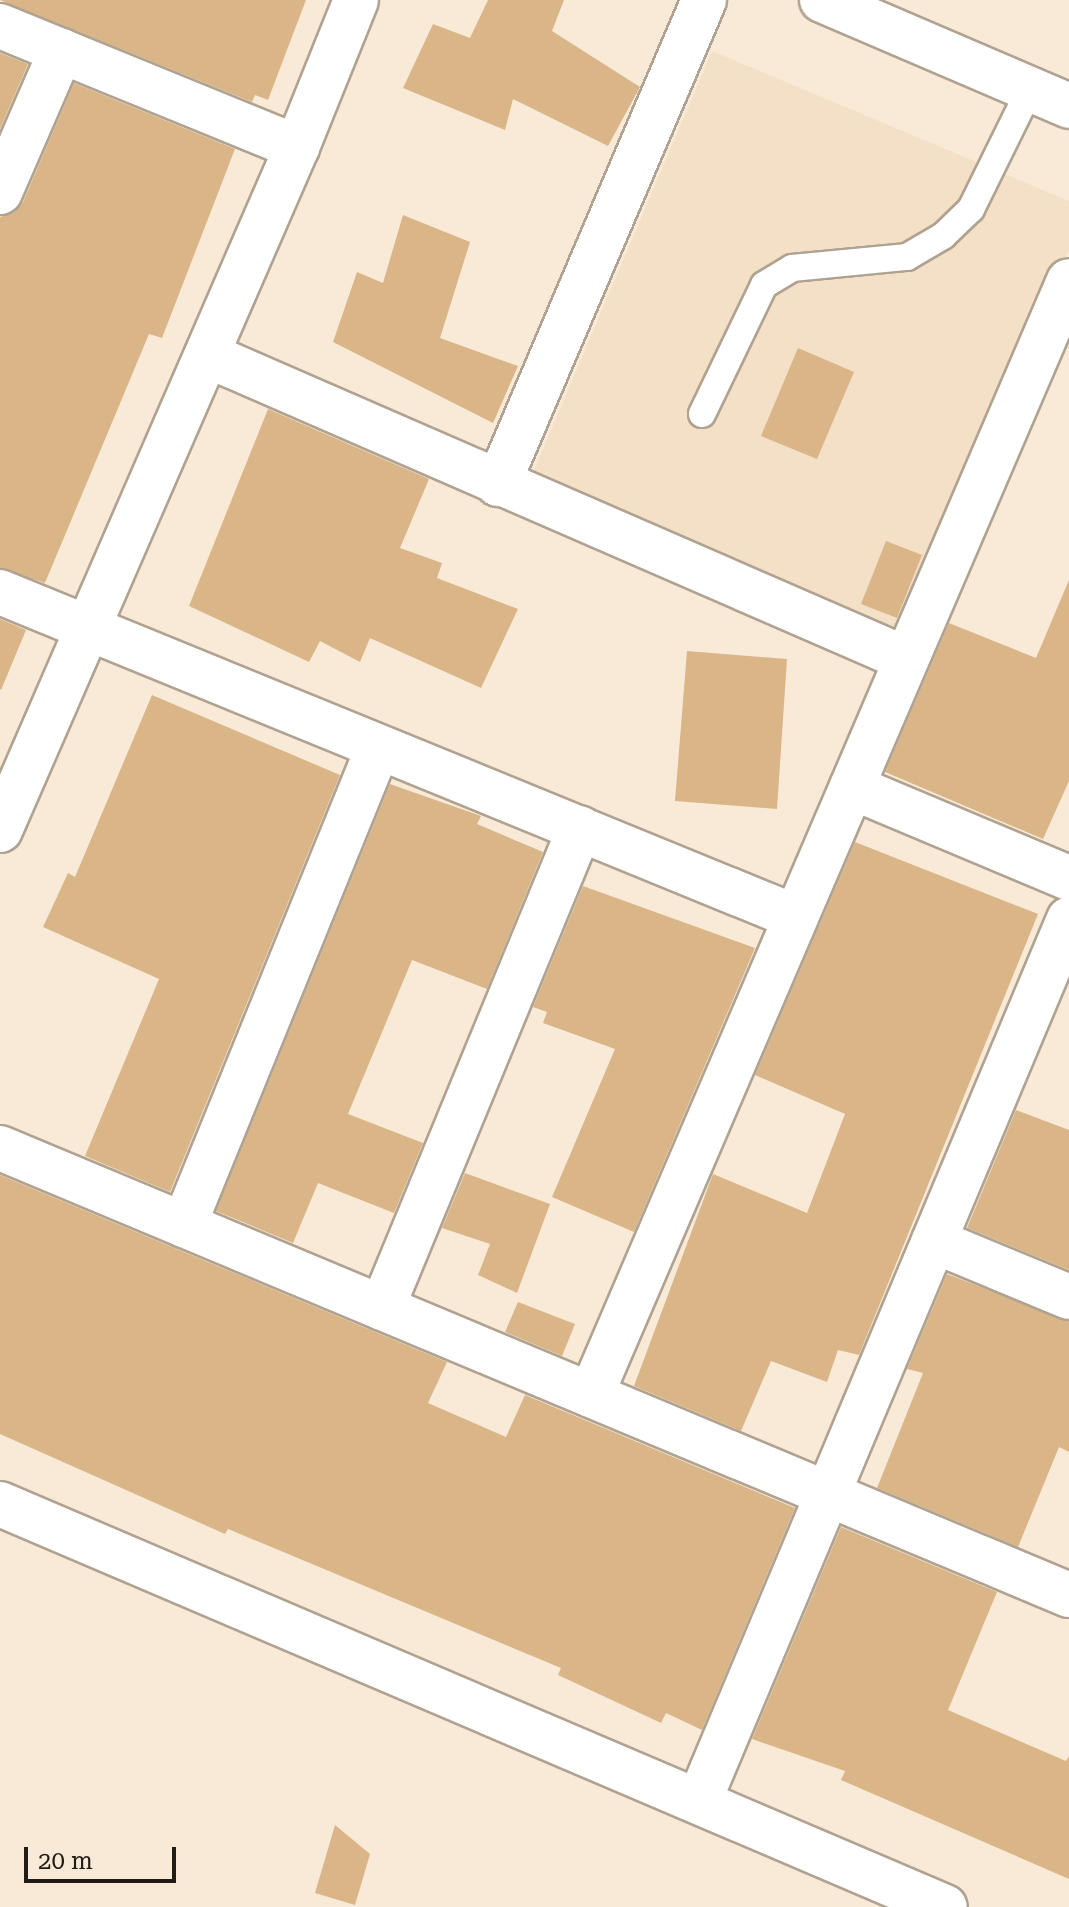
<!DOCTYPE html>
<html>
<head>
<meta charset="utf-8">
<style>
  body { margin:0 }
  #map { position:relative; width:1069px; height:1907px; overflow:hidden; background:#f9ead7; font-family:"Roboto Serif",serif }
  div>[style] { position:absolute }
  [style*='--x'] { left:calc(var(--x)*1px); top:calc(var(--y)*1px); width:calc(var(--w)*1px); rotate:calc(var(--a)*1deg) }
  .built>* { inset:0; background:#f4dfc7 }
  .building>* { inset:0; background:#dab588 }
  .roads { filter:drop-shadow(2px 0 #b0a291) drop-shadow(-2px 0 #b0a291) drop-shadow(0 2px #b0a291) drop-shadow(0 -2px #b0a291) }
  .lane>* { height:26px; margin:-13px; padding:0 13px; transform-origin:13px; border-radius:13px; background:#fff }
  .street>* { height:44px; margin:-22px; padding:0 22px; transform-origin:22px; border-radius:22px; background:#fff }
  span { translate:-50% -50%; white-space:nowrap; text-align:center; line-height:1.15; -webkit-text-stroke:8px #f9ead7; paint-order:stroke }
  .scale { position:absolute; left:24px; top:1847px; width:152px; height:36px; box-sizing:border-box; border:4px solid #211c15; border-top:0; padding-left:10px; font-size:24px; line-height:28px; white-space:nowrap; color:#211c15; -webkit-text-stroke:6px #f9ead7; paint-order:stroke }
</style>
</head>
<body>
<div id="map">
  <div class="built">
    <div style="clip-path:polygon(712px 51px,1069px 201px,1069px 250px,906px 634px,531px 477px)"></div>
  </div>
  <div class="building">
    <div style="clip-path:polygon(0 0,306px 0,268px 100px,255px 95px,252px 102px)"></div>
    <div style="clip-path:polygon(488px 0,564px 0,552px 31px,640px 87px,608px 146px,513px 99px,505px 130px,403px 88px,433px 24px,470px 38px)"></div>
    <div style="clip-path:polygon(0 53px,28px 64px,0 129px)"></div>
    <div style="clip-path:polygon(74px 83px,235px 149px,162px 338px,149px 334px,45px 583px,0 568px,0 217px,14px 212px,23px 202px)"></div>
    <div style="clip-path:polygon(403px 215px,470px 242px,440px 338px,518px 366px,493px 423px,333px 342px,357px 272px,383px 283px)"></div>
    <div style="clip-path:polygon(798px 348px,854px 372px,817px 459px,761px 436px)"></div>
    <div style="clip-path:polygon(268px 409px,429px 479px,400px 548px,442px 563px,437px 578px,518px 609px,481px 688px,370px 638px,360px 662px,320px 641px,309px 662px,189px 606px)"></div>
    <div style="clip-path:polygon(886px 541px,922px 555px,897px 618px,861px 604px)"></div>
    <div style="clip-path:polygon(1069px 580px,1069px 781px,1043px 839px,885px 772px,949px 623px,1036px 658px)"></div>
    <div style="clip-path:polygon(0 619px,26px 630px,1px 690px,0 689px)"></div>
    <div style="clip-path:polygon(687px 651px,787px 659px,777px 809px,675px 801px)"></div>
    <div style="clip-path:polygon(152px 695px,340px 775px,170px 1192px,85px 1156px,159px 979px,43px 927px,68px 873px,75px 877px)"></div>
    <div style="clip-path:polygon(390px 784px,481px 816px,477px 824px,543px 852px,487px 989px,412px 960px,348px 1114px,423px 1143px,394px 1213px,318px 1183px,293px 1243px,216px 1211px)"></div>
    <div style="clip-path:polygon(855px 842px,1038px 914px,859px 1355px,838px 1350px,827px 1382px,771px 1361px,741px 1431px,634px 1386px,713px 1174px,807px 1213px,845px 1114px,755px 1075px)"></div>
    <div style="clip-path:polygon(583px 886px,755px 948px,634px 1232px,552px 1197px,615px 1049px,543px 1023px,547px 1012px,533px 1007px)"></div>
    <div style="clip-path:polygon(1016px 1110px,1069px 1130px,1069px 1270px,967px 1228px)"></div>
    <div style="clip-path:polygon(465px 1173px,550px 1204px,517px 1293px,478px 1275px,490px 1244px,442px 1228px)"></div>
    <div style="clip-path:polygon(0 1175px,447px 1362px,428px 1403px,506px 1437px,525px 1395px,795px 1508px,702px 1730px,666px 1713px,661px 1723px,558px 1675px,561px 1668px,228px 1529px,225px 1534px,0 1434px)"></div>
    <div style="clip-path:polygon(947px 1274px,1069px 1321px,1069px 1452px,1059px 1447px,1018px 1547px,877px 1488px,923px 1373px,907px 1369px)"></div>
    <div style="clip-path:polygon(518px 1302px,575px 1324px,562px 1356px,505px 1332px)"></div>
    <div style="clip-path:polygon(841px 1527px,997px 1592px,948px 1710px,1066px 1761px,1069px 1756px,1069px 1879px,841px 1780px,845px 1771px,752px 1739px)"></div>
    <div style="clip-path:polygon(335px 1825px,370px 1854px,355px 1905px,315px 1893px)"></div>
  </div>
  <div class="roads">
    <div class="lane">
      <div style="--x:702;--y:414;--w:143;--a:-64.3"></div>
      <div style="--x:764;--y:285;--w:33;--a:-31"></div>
      <div style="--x:792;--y:268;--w:116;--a:-5.5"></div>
      <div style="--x:907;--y:257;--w:42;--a:-30.3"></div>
      <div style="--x:943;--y:236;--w:39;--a:-44"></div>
      <div style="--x:971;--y:209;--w:131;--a:-63.8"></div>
    </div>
    <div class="street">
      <div style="--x:822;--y:0;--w:269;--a:23.2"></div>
      <div style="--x:0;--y:26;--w:321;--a:22.2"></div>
      <div style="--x:0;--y:192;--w:154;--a:-66.6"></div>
      <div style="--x:207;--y:355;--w:762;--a:23.5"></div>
      <div style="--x:498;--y:484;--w:526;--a:-66.94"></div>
      <div style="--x:0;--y:592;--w:859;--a:22.23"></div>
      <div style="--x:852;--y:787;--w:235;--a:22.8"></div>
      <div style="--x:0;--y:830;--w:745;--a:-66.5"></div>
      <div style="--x:297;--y:147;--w:158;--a:-68.1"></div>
      <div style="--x:0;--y:1148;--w:1159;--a:22.69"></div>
      <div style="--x:184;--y:1225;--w:515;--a:-67.87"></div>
      <div style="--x:934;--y:1241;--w:146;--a:22.5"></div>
      <div style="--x:382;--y:1308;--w:519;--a:-67.58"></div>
      <div style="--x:591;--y:1395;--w:1212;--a:-66.78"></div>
      <div style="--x:0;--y:1504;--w:1027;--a:23.1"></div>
      <div style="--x:699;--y:1801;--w:956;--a:-67.24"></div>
    </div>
  </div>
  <div class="scale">20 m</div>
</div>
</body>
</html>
